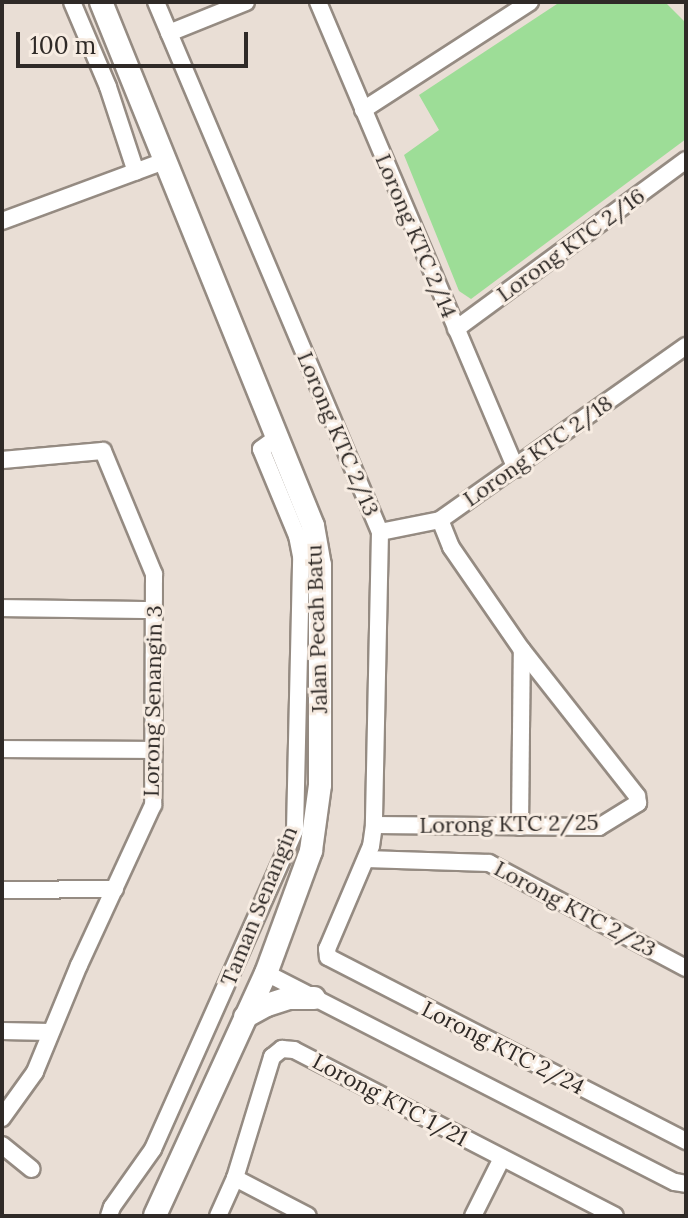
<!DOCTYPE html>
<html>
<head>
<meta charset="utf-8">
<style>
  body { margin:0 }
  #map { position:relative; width:688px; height:1218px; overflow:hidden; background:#e9ded5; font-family:Lora,serif }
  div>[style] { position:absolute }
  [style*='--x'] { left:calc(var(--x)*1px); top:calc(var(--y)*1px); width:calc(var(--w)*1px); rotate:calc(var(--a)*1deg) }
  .green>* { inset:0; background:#9ddd97 }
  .roads { filter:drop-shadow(2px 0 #958b82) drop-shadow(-2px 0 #958b82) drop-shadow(0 2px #958b82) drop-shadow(0 -2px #958b82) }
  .street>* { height:16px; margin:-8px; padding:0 8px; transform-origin:8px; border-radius:8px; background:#fff }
  .secondary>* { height:22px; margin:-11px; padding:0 11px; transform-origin:11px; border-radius:11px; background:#fff }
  span { translate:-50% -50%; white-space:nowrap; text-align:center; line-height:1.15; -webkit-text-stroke:6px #f7ece2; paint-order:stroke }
  .street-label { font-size:22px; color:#2f2a27 }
  .frame { position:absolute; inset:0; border:4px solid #2f2a27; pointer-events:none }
  .scale { position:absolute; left:16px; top:32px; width:232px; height:36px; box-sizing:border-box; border:4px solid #2f2a27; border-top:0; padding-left:10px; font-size:24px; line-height:28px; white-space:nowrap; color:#2f2a27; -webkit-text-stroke:6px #f7ece2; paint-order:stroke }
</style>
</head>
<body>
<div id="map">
  <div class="green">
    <div style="clip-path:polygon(560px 2px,665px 2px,686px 23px,686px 139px,471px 299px,459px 291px,404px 155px,439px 130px,419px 95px)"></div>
  </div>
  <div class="roads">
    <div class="street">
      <div style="--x:72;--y:2;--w:92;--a:67"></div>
      <div style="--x:108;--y:87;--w:89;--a:71.8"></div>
      <div style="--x:156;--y:2;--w:575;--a:67.09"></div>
      <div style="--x:380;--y:532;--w:293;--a:91.2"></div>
      <div style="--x:374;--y:825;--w:21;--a:98"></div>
      <div style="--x:371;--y:846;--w:112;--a:113.1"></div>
      <div style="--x:327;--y:949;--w:8;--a:83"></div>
      <div style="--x:328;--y:957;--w:403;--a:27.2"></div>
      <div style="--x:318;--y:2;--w:507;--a:67.02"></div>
      <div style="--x:169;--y:33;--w:83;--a:-21.9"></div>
      <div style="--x:363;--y:110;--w:199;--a:-32.9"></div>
      <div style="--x:2;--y:221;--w:173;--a:-20.3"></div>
      <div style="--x:456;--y:329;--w:285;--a:-36.3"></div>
      <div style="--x:2;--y:460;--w:101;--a:-5.1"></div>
      <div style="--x:103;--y:451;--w:133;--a:67.5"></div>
      <div style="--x:154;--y:574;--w:231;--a:90.2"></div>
      <div style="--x:153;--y:805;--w:176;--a:114.8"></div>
      <div style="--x:79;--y:965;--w:116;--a:112.4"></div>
      <div style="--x:35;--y:1072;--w:57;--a:125.7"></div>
      <div style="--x:380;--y:532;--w:61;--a:-11.3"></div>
      <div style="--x:440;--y:520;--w:301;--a:-35.3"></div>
      <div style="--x:2;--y:608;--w:152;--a:0.8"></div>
      <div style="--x:2;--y:749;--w:152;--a:0.4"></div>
      <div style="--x:374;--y:825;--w:225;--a:0.5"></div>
      <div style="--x:599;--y:827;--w:46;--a:-31.6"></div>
      <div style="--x:638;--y:803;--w:7;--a:-98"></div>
      <div style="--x:637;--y:796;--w:186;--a:-128.2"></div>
      <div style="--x:522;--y:650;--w:125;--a:-124.6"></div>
      <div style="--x:451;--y:547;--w:29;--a:-112"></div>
      <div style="--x:520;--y:827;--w:177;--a:-89.4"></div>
      <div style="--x:366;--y:859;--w:123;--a:1.9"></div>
      <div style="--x:489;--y:863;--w:223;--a:28.1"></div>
      <div style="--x:2;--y:890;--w:113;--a:-0.5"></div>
      <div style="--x:266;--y:973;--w:459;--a:27.1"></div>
      <div style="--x:675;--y:1182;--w:11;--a:10"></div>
      <div style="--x:2;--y:1031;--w:48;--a:1.2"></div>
      <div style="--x:2;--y:1145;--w:38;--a:39"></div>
      <div style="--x:235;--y:1178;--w:82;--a:27.5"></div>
      <div style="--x:109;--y:1216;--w:9;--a:-72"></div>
      <div style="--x:112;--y:1207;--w:71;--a:-54.7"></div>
      <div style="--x:153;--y:1149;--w:349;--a:-66"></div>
      <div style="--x:295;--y:830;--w:274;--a:-88.7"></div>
      <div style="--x:301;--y:556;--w:20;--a:-101"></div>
      <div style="--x:297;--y:536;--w:94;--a:-112.5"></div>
      <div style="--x:261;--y:449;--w:17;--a:-36"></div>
      <div style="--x:218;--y:1216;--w:42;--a:-65.9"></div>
      <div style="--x:235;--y:1178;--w:127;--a:-73"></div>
      <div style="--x:272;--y:1057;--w:13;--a:-39"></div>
      <div style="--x:282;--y:1049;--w:12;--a:5"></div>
      <div style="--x:294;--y:1050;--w:361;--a:27.3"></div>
      <div style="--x:473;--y:1216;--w:65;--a:-63.4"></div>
    </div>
    <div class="secondary">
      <div style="--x:101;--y:2;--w:565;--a:67.97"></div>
      <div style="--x:313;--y:526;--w:40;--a:80"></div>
      <div style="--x:320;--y:565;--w:220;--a:90"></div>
      <div style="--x:320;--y:785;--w:67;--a:97.8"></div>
      <div style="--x:311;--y:851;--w:130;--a:110.2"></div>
      <div style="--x:266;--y:973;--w:267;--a:114.6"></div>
      <div style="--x:245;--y:1017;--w:25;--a:-29"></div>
      <div style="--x:267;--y:1005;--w:22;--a:-18"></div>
      <div style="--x:288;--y:998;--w:26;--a:0"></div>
    </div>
  </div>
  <div class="street-label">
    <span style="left:416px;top:236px;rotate:67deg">Lorong KTC 2/14</span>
    <span style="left:571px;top:245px;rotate:-36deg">Lorong KTC 2/16</span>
    <span style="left:338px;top:434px;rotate:67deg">Lorong KTC 2/13</span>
    <span style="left:538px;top:451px;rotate:-35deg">Lorong KTC 2/18</span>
    <span style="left:317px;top:629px;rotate:-92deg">Jalan Pecah Batu</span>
    <span style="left:153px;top:701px;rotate:-89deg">Lorong Senangin 3</span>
    <span style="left:509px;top:824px;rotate:-1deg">Lorong KTC 2/25</span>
    <span style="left:259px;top:906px;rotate:-68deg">Taman Senangin</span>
    <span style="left:575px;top:909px;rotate:28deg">Lorong KTC 2/23</span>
    <span style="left:503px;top:1048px;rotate:27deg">Lorong KTC 2/24</span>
    <span style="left:390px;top:1100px;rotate:28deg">Lorong KTC 1/21</span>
  </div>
  <div class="frame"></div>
  <div class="scale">100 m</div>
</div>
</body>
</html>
